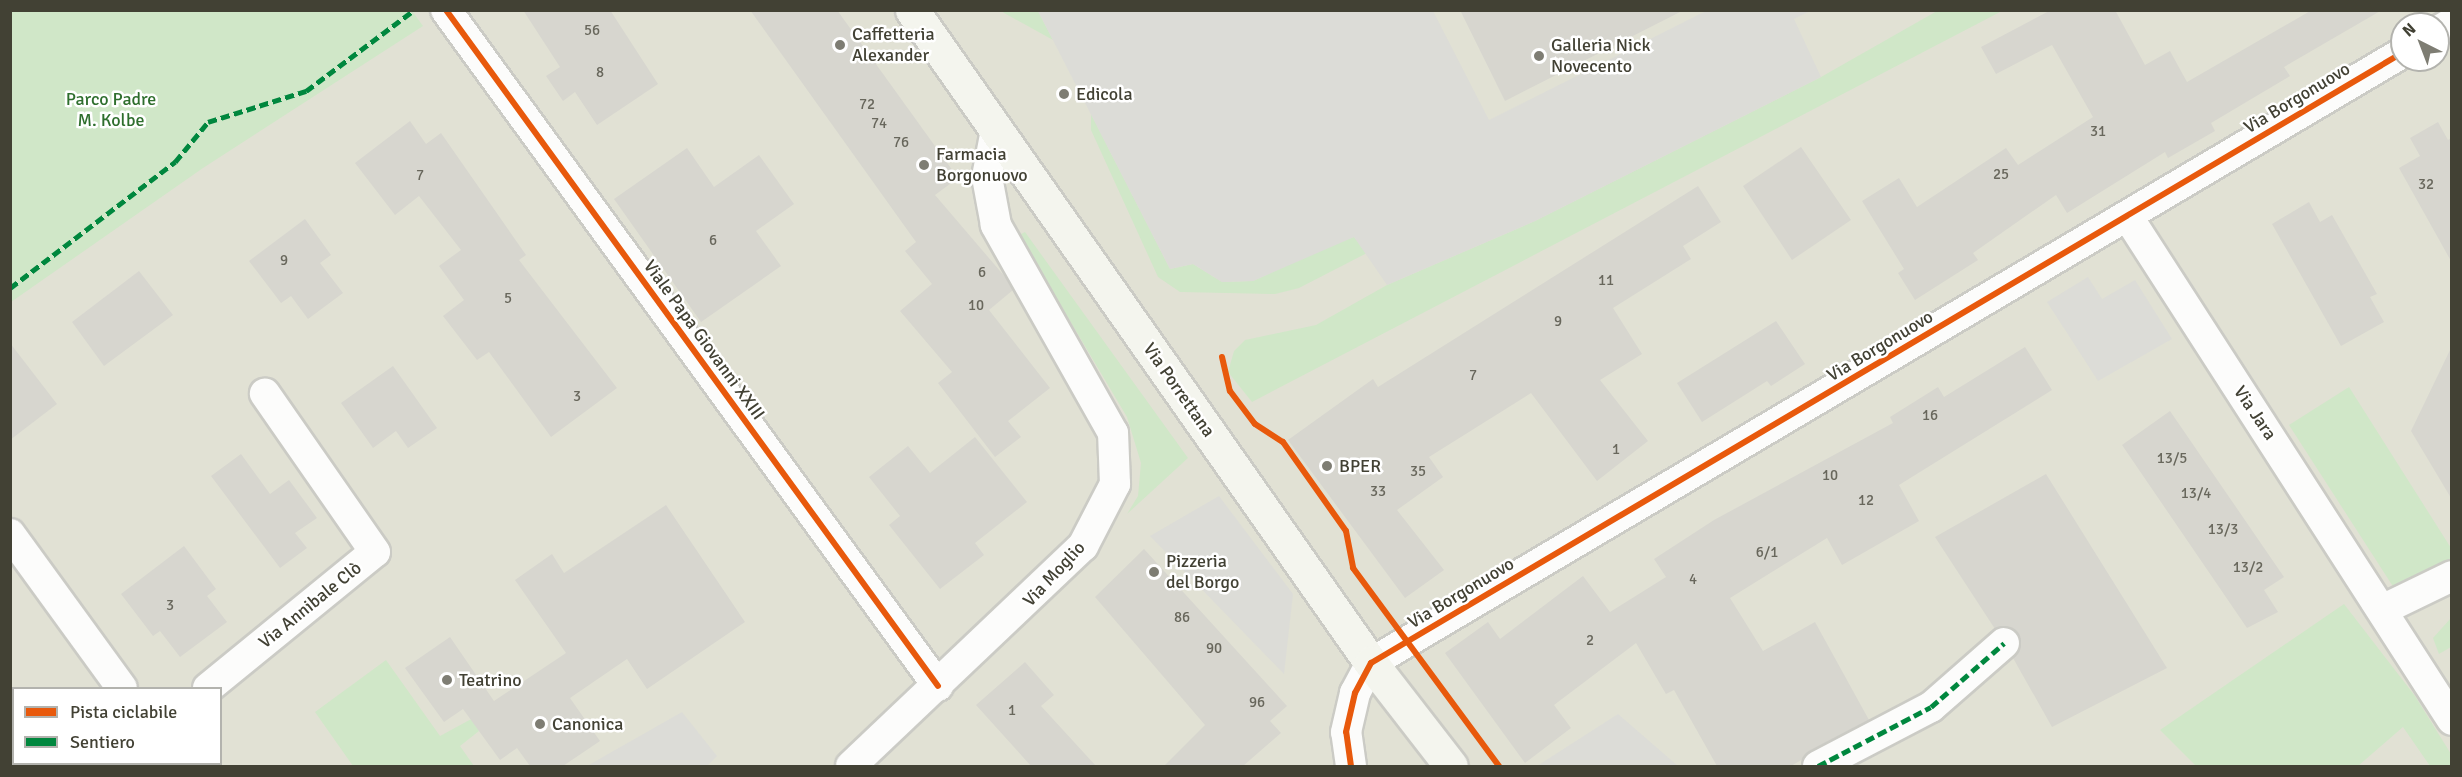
<!DOCTYPE html>
<html>
<head>
<meta charset="utf-8">
<style>
  body { margin:0 }
  #map { position:relative; width:2462px; height:777px; overflow:hidden; background:#edede7; font-family:Signika,sans-serif }
  div>[style] { position:absolute }
  [style*='--x'] { left:calc(var(--x)*1px); top:calc(var(--y)*1px); width:calc(var(--w)*1px); rotate:calc(var(--a)*1deg) }
  .residential>* { inset:0; background:#e1e1d4 }
  .green>* { inset:0; background:#d0e7c8 }
  .parking>* { inset:0; background:#dcdcd7 }
  .building>* { inset:0; background:#d7d6cf }
  .roads { filter:drop-shadow(2px 0 #cbcbc5) drop-shadow(-2px 0 #cbcbc5) drop-shadow(0 2px #cbcbc5) drop-shadow(0 -2px #cbcbc5) }
  .street>* { height:30px; margin:-15px; padding:0 15px; transform-origin:15px; border-radius:15px; background:#fcfcfb }
  .secondary>* { height:33px; margin:-16.5px; padding:0 16.5px; transform-origin:16.5px; border-radius:16.5px; background:#f4f5ee }
  .quiet>* { height:4.5px; margin-top:-2.25px; transform-origin:0; background:repeating-linear-gradient(90deg,#00873e 0 9px,transparent 0 13.5px) }
  .cycleway>* { height:6px; margin:-3px; padding:0 3px; transform-origin:3px; border-radius:3px; background:#e8590c }
  .dots>* { width:16px; height:16px; translate:-50% -50%; box-sizing:border-box; border:3px solid #fff; border-radius:50% }
  span { translate:-50% -50%; white-space:nowrap; text-align:center; line-height:1.15; -webkit-text-stroke:5px #fff; paint-order:stroke }
  .number-label { font-size:15px; color:#68675c }
  .number-label span { -webkit-text-stroke-width:0 }
  .poi-label { font-size:18px; color:#424134 }
  .left { translate:0 -50%; text-align:left }
  .street-label { font-size:18px; color:#424134 }
  .park-label { font-size:18px; color:#2e6e2d }
  .frame { position:absolute; inset:0; border:12px solid #424134; pointer-events:none }
  .legend { position:absolute; left:12px; top:687px; width:210px; height:78px; box-sizing:border-box; background:#fff; border:2px solid #b3b3ae; margin:0; padding:8px 10px; list-style:none; font-size:18px; color:#424134 }
  .legend li { display:flex; align-items:center; gap:12px; height:30px }
  .legend b { width:30px; border:2px solid #b3b3ae }
  .north { position:absolute; left:2390px; top:12px; width:60px; height:60px; box-sizing:border-box; background:#fff; border:2px solid #b3b3ae; border-radius:50%; rotate:318deg; font-size:16px; font-weight:700; line-height:24px; text-align:center; color:#424134 }
  .north::after { content:''; display:block; margin:auto; width:21px; height:27px; background:#7e7d73; clip-path:polygon(50% 0,100% 100%,50% 72%,0 100%) }
</style>
</head>
<body>
<div id="map">
  <div class="residential">
    <div style="clip-path:polygon(evenodd,11px 11px,2451px 11px,2451px 766px,11px 766px,11px 11px,2402px 24px,2438px 24px,2438px 60px,2402px 60px,2402px 24px,11px 11px,14px 688px,220px 688px,220px 764px,14px 764px,14px 688px)"></div>
  </div>
  <div class="green">
    <div style="clip-path:polygon(412px 11px,423px 26px,203px 168px,11px 302px,11px 11px)"></div>
    <div style="clip-path:polygon(1002px 11px,1038px 11px,1053px 40px,1004px 13px)"></div>
    <div style="clip-path:polygon(1937px 11px,2002px 11px,1252px 402px,1228px 372px,1234px 351px,1245px 340px,1316px 325px,1387px 285px,1535px 221px,1821px 77px)"></div>
    <div style="clip-path:polygon(1091px 114px,1170px 269px,1193px 264px,1222px 282px,1253px 281px,1344px 239px,1354px 237px,1367px 253px,1299px 288px,1275px 294px,1180px 292px,1158px 277px,1091px 130px)"></div>
    <div style="clip-path:polygon(1025px 232px,1188px 458px,1127px 514px,1138px 496px,1141px 463px,1127px 417px,1019px 235px)"></div>
    <div style="clip-path:polygon(2349px 387px,2451px 548px,2451px 563px,2394px 588px,2289px 425px)"></div>
    <div style="clip-path:polygon(2344px 604px,2415px 696px,2451px 754px,2451px 766px,2430px 766px,2403px 727px,2358px 766px,2196px 766px,2160px 730px)"></div>
    <div style="clip-path:polygon(2451px 618px,2451px 647px,2439px 654px,2433px 638px)"></div>
    <div style="clip-path:polygon(386px 660px,440px 736px,475px 717px,479px 731px,460px 746px,474px 766px,353px 766px,315px 712px)"></div>
  </div>
  <div class="parking">
    <div style="clip-path:polygon(1038px 11px,1433px 11px,1489px 120px,1706px 11px,1810px 11px,1794px 19px,1821px 77px,1535px 221px,1387px 285px,1354px 237px,1253px 281px,1222px 282px,1193px 264px,1170px 269px)"></div>
    <div style="clip-path:polygon(2088px 277px,2102px 299px,2135px 280px,2172px 339px,2098px 381px,2047px 302px)"></div>
    <div style="clip-path:polygon(1219px 496px,1293px 594px,1284px 674px,1150px 536px)"></div>
    <div style="clip-path:polygon(682px 712px,717px 756px,707px 766px,587px 766px)"></div>
    <div style="clip-path:polygon(1618px 714px,1678px 766px,1537px 766px)"></div>
  </div>
  <div class="building">
    <div style="clip-path:polygon(523px 10px,610px 10px,658px 84px,597px 125px,575px 92px,563px 101px,546px 76px,560px 67px)"></div>
    <div style="clip-path:polygon(750px 10px,837px 10px,958px 178px,935px 195px,1006px 278px,1013px 290px,989px 310px,1050px 388px,1008px 421px,1021px 437px,995px 457px,938px 383px,952px 372px,900px 311px,932px 284px,905px 251px,916px 242px)"></div>
    <div style="clip-path:polygon(1460px 10px,1684px 10px,1505px 101px)"></div>
    <div style="clip-path:polygon(2051px 10px,2115px 10px,2145px 65px,2170px 51px,2187px 82px,2312px 10px,2382px 10px,2284px 67px,2290px 76px,2211px 123px,2215px 131px,2168px 158px,2165px 152px,2067px 213px,2056px 195px,1973px 253px,1978px 260px,1915px 300px,1898px 273px,1904px 269px,1862px 201px,1899px 178px,1917px 207px,2006px 148px,2018px 165px,2093px 117px,2052px 45px,1996px 74px,1981px 47px)"></div>
    <div style="clip-path:polygon(410px 121px,426px 144px,441px 133px,526px 255px,519px 260px,617px 388px,551px 437px,489px 352px,477px 360px,443px 316px,464px 300px,439px 266px,461px 250px,419px 196px,395px 215px,355px 163px)"></div>
    <div style="clip-path:polygon(2438px 122px,2448px 140px,2451px 138px,2451px 261px,2399px 168px,2420px 156px,2410px 138px)"></div>
    <div style="clip-path:polygon(1801px 147px,1851px 220px,1792px 260px,1743px 186px)"></div>
    <div style="clip-path:polygon(687px 148px,714px 187px,759px 155px,794px 204px,756px 231px,781px 266px,701px 322px,614px 199px)"></div>
    <div style="clip-path:polygon(1698px 186px,1721px 222px,1683px 246px,1691px 259px,1613px 308px,1642px 354px,1600px 380px,1648px 441px,1597px 481px,1531px 393px,1429px 457px,1443px 477px,1397px 510px,1444px 570px,1405px 598px,1288px 440px,1373px 379px,1378px 387px)"></div>
    <div style="clip-path:polygon(2309px 202px,2320px 222px,2332px 215px,2377px 294px,2370px 297px,2384px 322px,2341px 346px,2272px 224px)"></div>
    <div style="clip-path:polygon(305px 219px,331px 255px,320px 263px,343px 293px,308px 319px,291px 296px,281px 303px,249px 261px)"></div>
    <div style="clip-path:polygon(139px 271px,173px 315px,104px 366px,72px 322px)"></div>
    <div style="clip-path:polygon(1776px 321px,1805px 364px,1771px 386px,1767px 381px,1702px 422px,1677px 383px)"></div>
    <div style="clip-path:polygon(10px 343px,57px 404px,10px 440px)"></div>
    <div style="clip-path:polygon(2025px 347px,2052px 390px,1899px 485px,1919px 521px,1842px 565px,1827px 538px,1730px 598px,1763px 651px,1815px 622px,1869px 720px,1791px 766px,1717px 766px,1674px 690px,1666px 694px,1636px 643px,1554px 705px,1571px 728px,1525px 763px,1445px 653px,1488px 622px,1500px 639px,1583px 576px,1610px 612px,1666px 577px,1654px 559px,1714px 520px,1893px 423px,1890px 417px,1938px 387px,1944px 397px)"></div>
    <div style="clip-path:polygon(2451px 348px,2451px 498px,2411px 431px)"></div>
    <div style="clip-path:polygon(393px 366px,437px 428px,408px 448px,396px 431px,373px 448px,341px 403px)"></div>
    <div style="clip-path:polygon(2170px 411px,2284px 577px,2264px 590px,2278px 612px,2247px 628px,2122px 445px)"></div>
    <div style="clip-path:polygon(975px 437px,1027px 502px,975px 543px,984px 555px,940px 589px,889px 525px,900px 516px,869px 477px,908px 446px,930px 473px)"></div>
    <div style="clip-path:polygon(241px 454px,270px 494px,289px 480px,317px 518px,295px 533px,307px 548px,280px 568px,211px 476px)"></div>
    <div style="clip-path:polygon(2046px 474px,2167px 668px,2052px 727px,2013px 658px,2020px 648px,2017px 632px,2009px 627px,1995px 629px,1935px 537px)"></div>
    <div style="clip-path:polygon(666px 505px,745px 622px,647px 689px,627px 659px,570px 698px,600px 741px,563px 766px,530px 766px,517px 748px,500px 760px,463px 709px,444px 722px,405px 668px,450px 637px,494px 701px,566px 653px,515px 580px,552px 554px,564px 573px)"></div>
    <div style="clip-path:polygon(184px 546px,216px 589px,207px 596px,227px 622px,180px 657px,160px 631px,153px 636px,121px 594px)"></div>
    <div style="clip-path:polygon(1144px 549px,1287px 706px,1270px 721px,1281px 733px,1243px 766px,1164px 766px,1205px 725px,1095px 597px)"></div>
    <div style="clip-path:polygon(1025px 662px,1054px 695px,1041px 706px,1096px 766px,1031px 766px,976px 705px)"></div>
  </div>
  <div class="roads">
    <div class="street">
      <div style="--x:446;--y:10;--w:836;--a:53.95"></div>
      <div style="--x:2438;--y:31;--w:16;--a:-30"></div>
      <div style="--x:2128;--y:217;--w:598;--a:57.21"></div>
      <div style="--x:10;--y:534;--w:190;--a:54"></div>
      <div style="--x:2382;--y:610;--w:78;--a:-25.9"></div>
      <div style="--x:208;--y:688;--w:215;--a:-39.2"></div>
      <div style="--x:375;--y:552;--w:193;--a:-124.8"></div>
      <div style="--x:112;--y:766;--w:4;--a:-27"></div>
      <div style="--x:851;--y:766;--w:320;--a:-43.5"></div>
      <div style="--x:1083;--y:546;--w:70;--a:-62.7"></div>
      <div style="--x:1115;--y:484;--w:51;--a:-92.2"></div>
      <div style="--x:1113;--y:433;--w:239;--a:-119.4"></div>
      <div style="--x:996;--y:225;--w:49;--a:-100.6"></div>
      <div style="--x:987;--y:177;--w:48;--a:-79.2"></div>
      <div style="--x:1351;--y:766;--w:34;--a:-98"></div>
      <div style="--x:1346;--y:732;--w:40;--a:-77"></div>
      <div style="--x:1355;--y:693;--w:34;--a:-62"></div>
      <div style="--x:1371;--y:663;--w:1198;--a:-30.61"></div>
      <div style="--x:1818;--y:766;--w:127;--a:-27.6"></div>
      <div style="--x:1931;--y:707;--w:97;--a:-41.2"></div>
    </div>
    <div class="secondary">
      <div style="--x:912;--y:10;--w:798;--a:54.9"></div>
      <div style="--x:1371;--y:663;--w:130;--a:52.2"></div>
    </div>
  </div>
  <div class="quiet">
    <div style="--x:10;--y:288;--w:208;--a:-37.4"></div>
    <div style="--x:175;--y:162;--w:52;--a:-50.5"></div>
    <div style="--x:208;--y:122;--w:103;--a:-17.6"></div>
    <div style="--x:306;--y:91;--w:135;--a:-36.9"></div>
    <div style="--x:1818;--y:766;--w:127;--a:-27.6"></div>
    <div style="--x:1931;--y:707;--w:97;--a:-41.2"></div>
  </div>
  <div class="cycleway">
    <div style="--x:446;--y:10;--w:836;--a:53.95"></div>
    <div style="--x:1222;--y:357;--w:35;--a:77"></div>
    <div style="--x:1230;--y:391;--w:41;--a:52.9"></div>
    <div style="--x:1255;--y:424;--w:33;--a:33"></div>
    <div style="--x:1283;--y:442;--w:109;--a:54.7"></div>
    <div style="--x:1346;--y:531;--w:38;--a:79"></div>
    <div style="--x:1353;--y:568;--w:246;--a:53.6"></div>
    <div style="--x:1351;--y:766;--w:34;--a:-98"></div>
    <div style="--x:1346;--y:732;--w:40;--a:-77"></div>
    <div style="--x:1355;--y:693;--w:34;--a:-62"></div>
    <div style="--x:1371;--y:663;--w:1198;--a:-30.61"></div>
  </div>
  <div class="dots">
    <div style="left:840px;top:45px;background:#7e7d73"></div>
    <div style="left:1539px;top:56px;background:#7e7d73"></div>
    <div style="left:1064px;top:94px;background:#7e7d73"></div>
    <div style="left:924px;top:165px;background:#7e7d73"></div>
    <div style="left:1327px;top:466px;background:#7e7d73"></div>
    <div style="left:1154px;top:572px;background:#7e7d73"></div>
    <div style="left:447px;top:680px;background:#7e7d73"></div>
    <div style="left:540px;top:724px;background:#7e7d73"></div>
  </div>
  <div class="number-label">
    <span style="left:592px;top:31px">56</span>
    <span style="left:600px;top:73px">8</span>
    <span style="left:867px;top:105px">72</span>
    <span style="left:879px;top:124px">74</span>
    <span style="left:2098px;top:132px">31</span>
    <span style="left:901px;top:143px">76</span>
    <span style="left:2001px;top:175px">25</span>
    <span style="left:420px;top:176px">7</span>
    <span style="left:2426px;top:185px">32</span>
    <span style="left:713px;top:241px">6</span>
    <span style="left:284px;top:261px">9</span>
    <span style="left:982px;top:273px">6</span>
    <span style="left:1606px;top:281px">11</span>
    <span style="left:508px;top:299px">5</span>
    <span style="left:976px;top:306px">10</span>
    <span style="left:1558px;top:322px">9</span>
    <span style="left:1473px;top:376px">7</span>
    <span style="left:577px;top:397px">3</span>
    <span style="left:1930px;top:416px">16</span>
    <span style="left:1616px;top:450px">1</span>
    <span style="left:2172px;top:459px">13/5</span>
    <span style="left:1418px;top:472px">35</span>
    <span style="left:1830px;top:476px">10</span>
    <span style="left:1378px;top:492px">33</span>
    <span style="left:2196px;top:494px">13/4</span>
    <span style="left:1866px;top:501px">12</span>
    <span style="left:2223px;top:530px">13/3</span>
    <span style="left:1767px;top:553px">6/1</span>
    <span style="left:2248px;top:568px">13/2</span>
    <span style="left:1693px;top:580px">4</span>
    <span style="left:170px;top:606px">3</span>
    <span style="left:1182px;top:618px">86</span>
    <span style="left:1590px;top:641px">2</span>
    <span style="left:1214px;top:649px">90</span>
    <span style="left:1257px;top:703px">96</span>
    <span style="left:1012px;top:711px">1</span>
  </div>
  <div class="poi-label">
    <span class="left" style="left:852px;top:45px">Caffetteria<br>Alexander</span>
    <span class="left" style="left:1551px;top:56px">Galleria Nick<br>Novecento</span>
    <span class="left" style="left:1076px;top:94px">Edicola</span>
    <span class="left" style="left:936px;top:165px">Farmacia<br>Borgonuovo</span>
    <span class="left" style="left:1339px;top:466px">BPER</span>
    <span class="left" style="left:1166px;top:572px">Pizzeria<br>del Borgo</span>
    <span class="left" style="left:459px;top:680px">Teatrino</span>
    <span class="left" style="left:552px;top:724px">Canonica</span>
  </div>
  <div class="street-label">
    <span style="left:2297px;top:98px;rotate:-31deg">Via Borgonuovo</span>
    <span style="left:704px;top:340px;rotate:54deg">Viale Papa Giovanni XXIII</span>
    <span style="left:1880px;top:346px;rotate:-31deg">Via Borgonuovo</span>
    <span style="left:1179px;top:390px;rotate:55deg">Via Porrettana</span>
    <span style="left:2255px;top:413px;rotate:56deg">Via Jara</span>
    <span style="left:1054px;top:574px;rotate:-47deg">Via Moglio</span>
    <span style="left:1461px;top:593px;rotate:-31deg">Via Borgonuovo</span>
    <span style="left:310px;top:605px;rotate:-39deg">Via Annibale Clò</span>
  </div>
  <div class="park-label">
    <span style="left:111px;top:110px">Parco Padre<br>M. Kolbe</span>
  </div>
  <div class="frame"></div>
  <ul class="legend">
  <li><b style="height:8px;background:#e8590c"></b>Pista ciclabile</li>
  <li><b style="height:8px;background:#00873e"></b>Sentiero</li>
  </ul>
  <div class="north">N</div>
</div>
</body>
</html>
